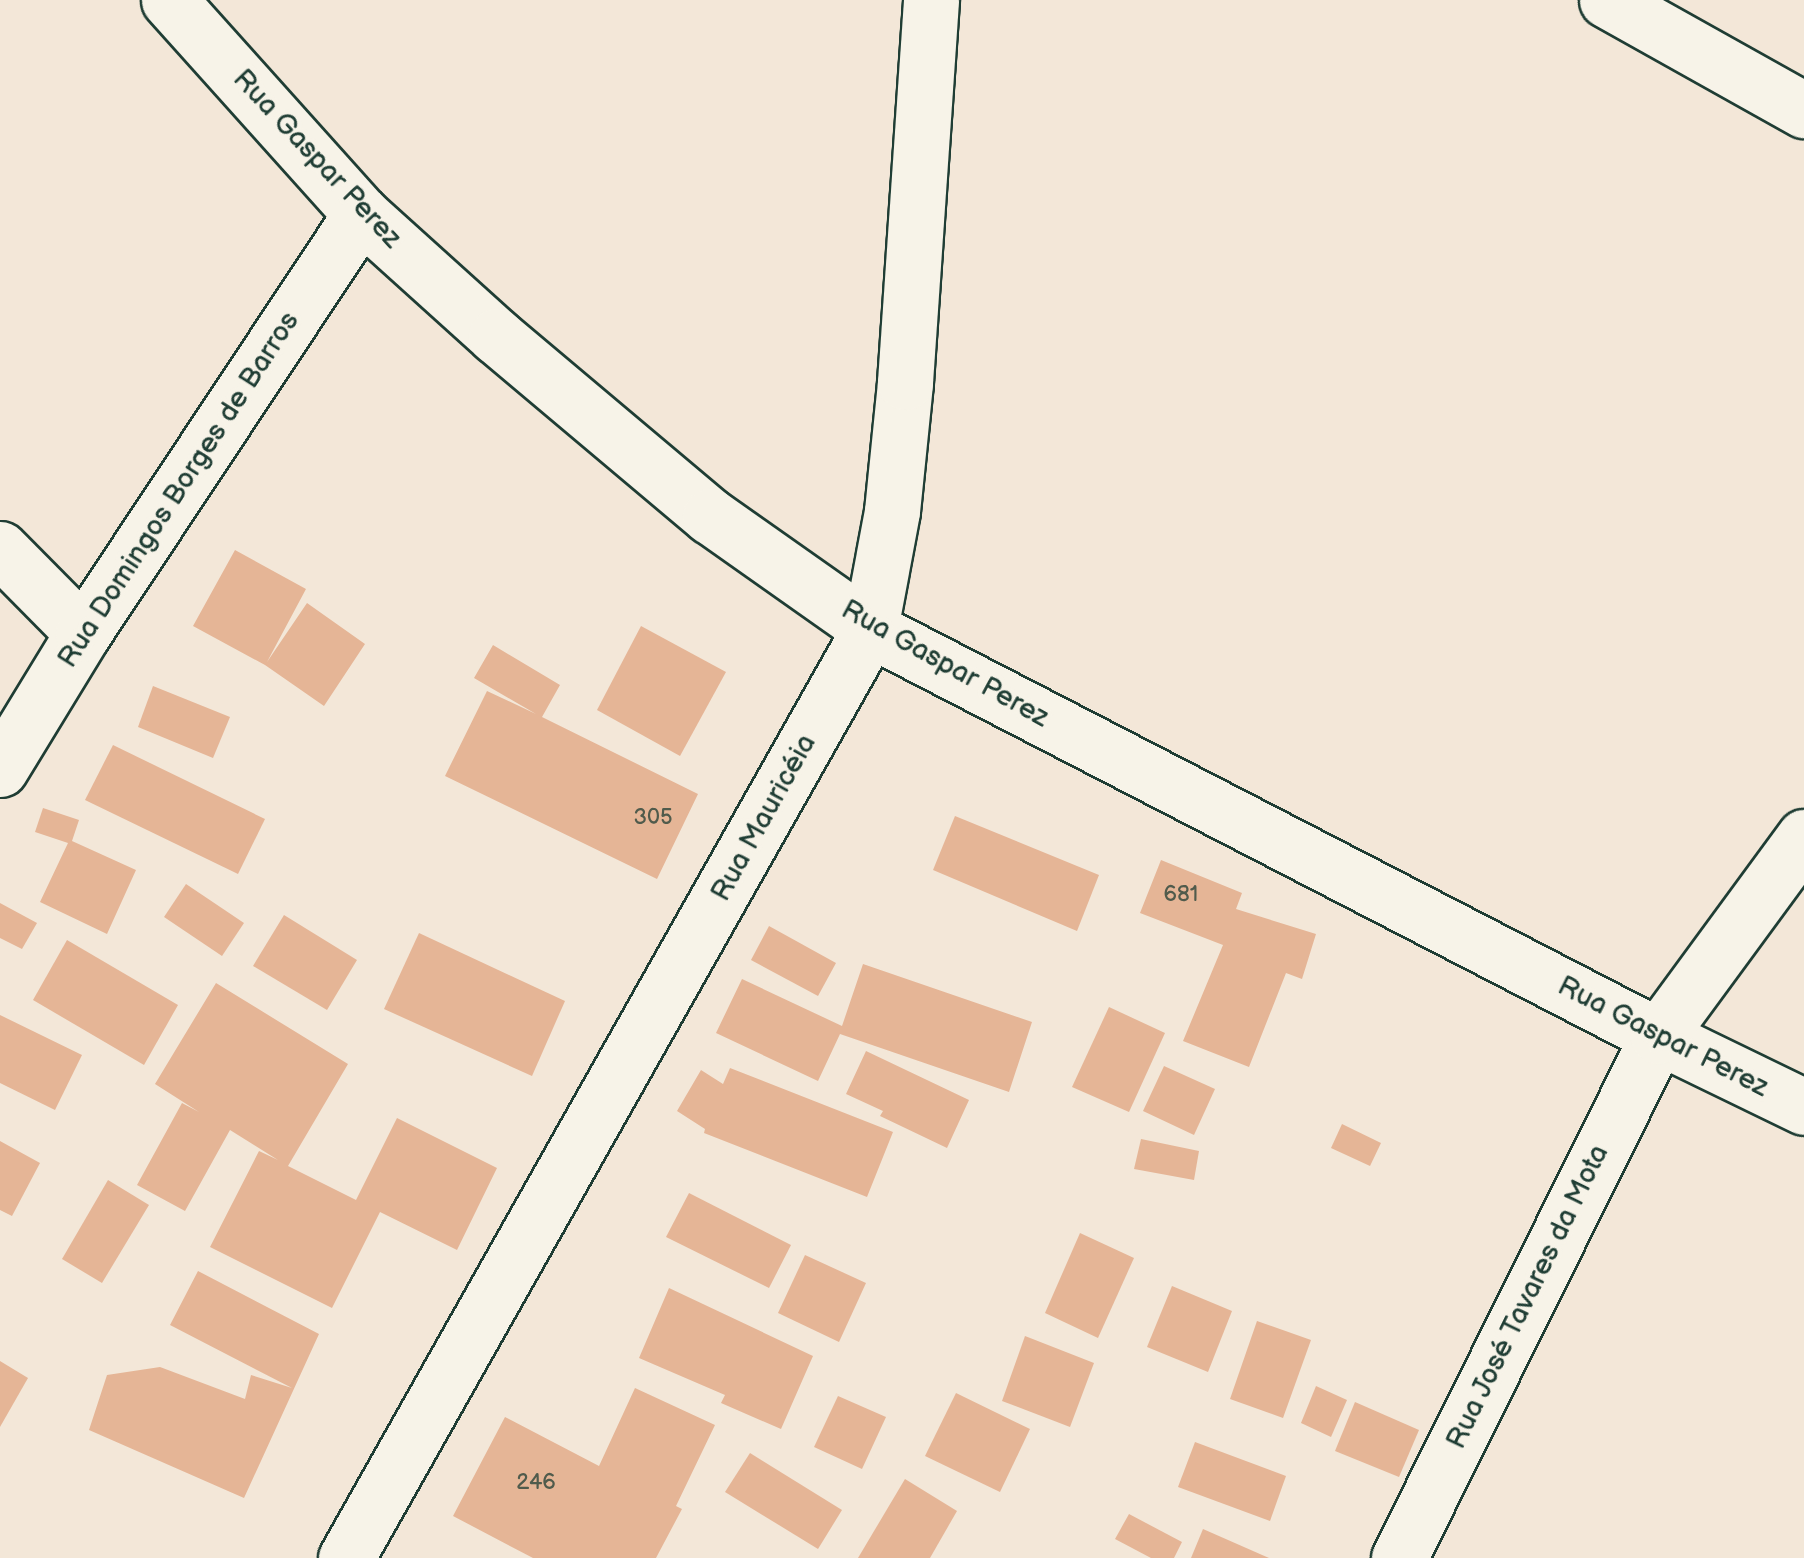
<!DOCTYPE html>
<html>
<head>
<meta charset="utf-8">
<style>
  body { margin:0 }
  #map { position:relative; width:1804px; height:1558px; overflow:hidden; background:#f3e7d8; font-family:"Balsamiq Sans",sans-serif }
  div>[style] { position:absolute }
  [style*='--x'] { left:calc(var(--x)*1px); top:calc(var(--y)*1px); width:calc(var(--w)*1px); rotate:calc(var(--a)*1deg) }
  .building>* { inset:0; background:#e5b596 }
  .roads { filter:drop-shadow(2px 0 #1f3d34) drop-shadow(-2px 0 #1f3d34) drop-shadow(0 2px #1f3d34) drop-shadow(0 -2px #1f3d34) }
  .minor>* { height:55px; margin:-27.5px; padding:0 27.5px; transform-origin:27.5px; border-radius:27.5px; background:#f7f3e8 }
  span { translate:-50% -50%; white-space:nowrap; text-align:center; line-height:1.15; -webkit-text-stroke:9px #f7f3e8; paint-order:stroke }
  .number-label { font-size:22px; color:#505b4c }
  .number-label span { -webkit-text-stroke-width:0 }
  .street-label { font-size:28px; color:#1f3d34 }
</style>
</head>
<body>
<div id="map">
  <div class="building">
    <div style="clip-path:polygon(235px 550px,306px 589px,267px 662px,307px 603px,365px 644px,324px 706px,265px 665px,193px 626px)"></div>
    <div style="clip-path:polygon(641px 626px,726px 672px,680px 756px,597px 710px)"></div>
    <div style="clip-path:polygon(493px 645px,560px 685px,542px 717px,698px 794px,657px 879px,445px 776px,487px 691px,536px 714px,474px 678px)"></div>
    <div style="clip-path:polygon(153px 686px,230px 717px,213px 758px,138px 727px)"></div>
    <div style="clip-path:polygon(113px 745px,265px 819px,238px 874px,85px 800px)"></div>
    <div style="clip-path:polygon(43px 808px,79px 820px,72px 841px,136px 870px,107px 934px,40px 902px,68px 843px,35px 832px)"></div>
    <div style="clip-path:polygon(955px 816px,1099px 875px,1077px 931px,933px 870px)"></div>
    <div style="clip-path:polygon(1161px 860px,1242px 893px,1236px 909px,1316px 934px,1302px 979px,1286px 973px,1249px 1067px,1183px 1041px,1223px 945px,1140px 913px)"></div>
    <div style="clip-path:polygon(186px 884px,244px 923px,222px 956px,164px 917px)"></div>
    <div style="clip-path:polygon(0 903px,37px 923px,22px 949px,0 938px)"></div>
    <div style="clip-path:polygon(284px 915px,357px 960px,327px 1010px,253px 966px)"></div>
    <div style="clip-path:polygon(769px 926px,836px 963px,818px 996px,751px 960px)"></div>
    <div style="clip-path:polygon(419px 933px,565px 1001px,532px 1076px,384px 1009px)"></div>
    <div style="clip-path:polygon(67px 940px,178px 1005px,144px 1065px,33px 1000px)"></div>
    <div style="clip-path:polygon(863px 964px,1032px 1022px,1009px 1092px,840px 1034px,818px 1081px,716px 1033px,742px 979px,842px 1026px)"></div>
    <div style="clip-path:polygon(216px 983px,348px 1064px,288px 1166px,356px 1200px,397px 1118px,497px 1168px,457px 1250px,380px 1212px,332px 1308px,210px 1247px,259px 1151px,278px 1160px,230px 1130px,185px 1211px,137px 1185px,182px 1103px,199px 1112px,155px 1084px)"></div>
    <div style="clip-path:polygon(1109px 1007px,1165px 1033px,1129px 1112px,1072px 1087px)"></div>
    <div style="clip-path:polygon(0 1015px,82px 1055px,55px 1110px,0 1083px)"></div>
    <div style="clip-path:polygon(866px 1051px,969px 1100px,947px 1148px,880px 1116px,883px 1111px,846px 1094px)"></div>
    <div style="clip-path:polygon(1164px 1066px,1215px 1089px,1194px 1135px,1143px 1111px)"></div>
    <div style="clip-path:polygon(730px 1068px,893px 1132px,867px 1197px,704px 1133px,705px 1129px,677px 1111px,701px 1070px,723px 1084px)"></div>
    <div style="clip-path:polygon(1342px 1124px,1381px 1143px,1370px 1166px,1331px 1148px)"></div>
    <div style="clip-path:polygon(1141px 1139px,1199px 1151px,1194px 1180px,1134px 1169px)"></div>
    <div style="clip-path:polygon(0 1141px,40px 1163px,12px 1216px,0 1210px)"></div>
    <div style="clip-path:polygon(108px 1180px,149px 1205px,102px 1283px,62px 1259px)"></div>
    <div style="clip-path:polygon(689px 1193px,791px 1245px,769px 1288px,666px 1237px)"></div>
    <div style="clip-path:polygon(1080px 1233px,1134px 1258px,1098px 1338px,1045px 1313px)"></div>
    <div style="clip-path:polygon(805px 1255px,866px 1283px,839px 1342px,778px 1313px)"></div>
    <div style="clip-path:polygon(198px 1271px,319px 1334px,244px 1498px,89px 1430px,107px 1375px,160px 1367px,245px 1399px,251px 1375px,292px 1388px,170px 1325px)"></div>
    <div style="clip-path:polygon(1172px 1286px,1232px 1311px,1208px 1372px,1147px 1347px)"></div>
    <div style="clip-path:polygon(669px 1288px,813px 1356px,781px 1429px,721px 1403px,725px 1395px,639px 1358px)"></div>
    <div style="clip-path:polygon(1257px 1321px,1311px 1340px,1283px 1418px,1230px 1399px)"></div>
    <div style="clip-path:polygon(1025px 1336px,1094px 1363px,1070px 1427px,1002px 1401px)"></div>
    <div style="clip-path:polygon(0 1361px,28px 1378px,0 1427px)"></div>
    <div style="clip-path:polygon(1316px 1386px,1347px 1400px,1331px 1437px,1301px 1423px)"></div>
    <div style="clip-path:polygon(635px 1388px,715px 1425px,676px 1506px,682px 1509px,656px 1558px,533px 1558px,453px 1516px,505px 1417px,599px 1466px)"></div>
    <div style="clip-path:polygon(956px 1393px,1030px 1429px,1000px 1492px,925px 1456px)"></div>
    <div style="clip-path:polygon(838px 1396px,886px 1417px,862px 1469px,814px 1447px)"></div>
    <div style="clip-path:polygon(1355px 1402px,1419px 1430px,1399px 1477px,1335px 1451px)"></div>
    <div style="clip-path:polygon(1195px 1442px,1286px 1476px,1270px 1521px,1178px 1487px)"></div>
    <div style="clip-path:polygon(750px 1453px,842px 1510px,818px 1549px,725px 1492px)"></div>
    <div style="clip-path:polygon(905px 1479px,957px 1511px,930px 1558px,858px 1558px)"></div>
    <div style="clip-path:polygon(1129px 1514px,1182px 1542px,1174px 1558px,1151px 1558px,1115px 1539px)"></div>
    <div style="clip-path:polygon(1203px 1529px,1269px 1558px,1191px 1558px)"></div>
  </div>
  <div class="roads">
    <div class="minor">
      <div style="--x:169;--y:0;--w:288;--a:48.1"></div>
      <div style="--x:361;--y:214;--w:182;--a:42.1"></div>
      <div style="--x:496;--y:336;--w:280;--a:40.1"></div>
      <div style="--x:710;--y:516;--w:196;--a:35.2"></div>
      <div style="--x:870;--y:629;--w:887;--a:27.32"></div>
      <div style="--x:1658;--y:1036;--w:162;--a:25.9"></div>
      <div style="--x:1607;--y:0;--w:226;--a:29.2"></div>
      <div style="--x:0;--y:549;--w:118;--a:45.3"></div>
      <div style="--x:0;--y:769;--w:159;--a:-58.6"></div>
      <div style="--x:83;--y:633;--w:503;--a:-56.44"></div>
      <div style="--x:346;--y:1558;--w:1067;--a:-60.57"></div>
      <div style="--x:870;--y:629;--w:120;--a:-79.4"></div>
      <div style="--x:892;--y:511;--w:130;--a:-84.2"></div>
      <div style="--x:905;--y:382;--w:383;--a:-86.1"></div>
      <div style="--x:1399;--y:1558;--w:583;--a:-63.61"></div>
      <div style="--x:1658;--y:1036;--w:247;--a:-53.7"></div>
    </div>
  </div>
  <div class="number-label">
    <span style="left:653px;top:818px">305</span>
    <span style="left:1181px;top:895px">681</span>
    <span style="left:536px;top:1483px">246</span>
  </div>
  <div class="street-label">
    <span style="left:317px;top:159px;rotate:47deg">Rua Gaspar Perez</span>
    <span style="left:179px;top:490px;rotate:-57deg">Rua Domingos Borges de Barros</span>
    <span style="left:945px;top:664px;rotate:29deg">Rua Gaspar Perez</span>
    <span style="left:764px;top:818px;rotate:-61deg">Rua Mauricéia</span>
    <span style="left:1663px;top:1037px;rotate:27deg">Rua Gaspar Perez</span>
    <span style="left:1528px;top:1297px;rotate:-64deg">Rua José Tavares da Mota</span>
  </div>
</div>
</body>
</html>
